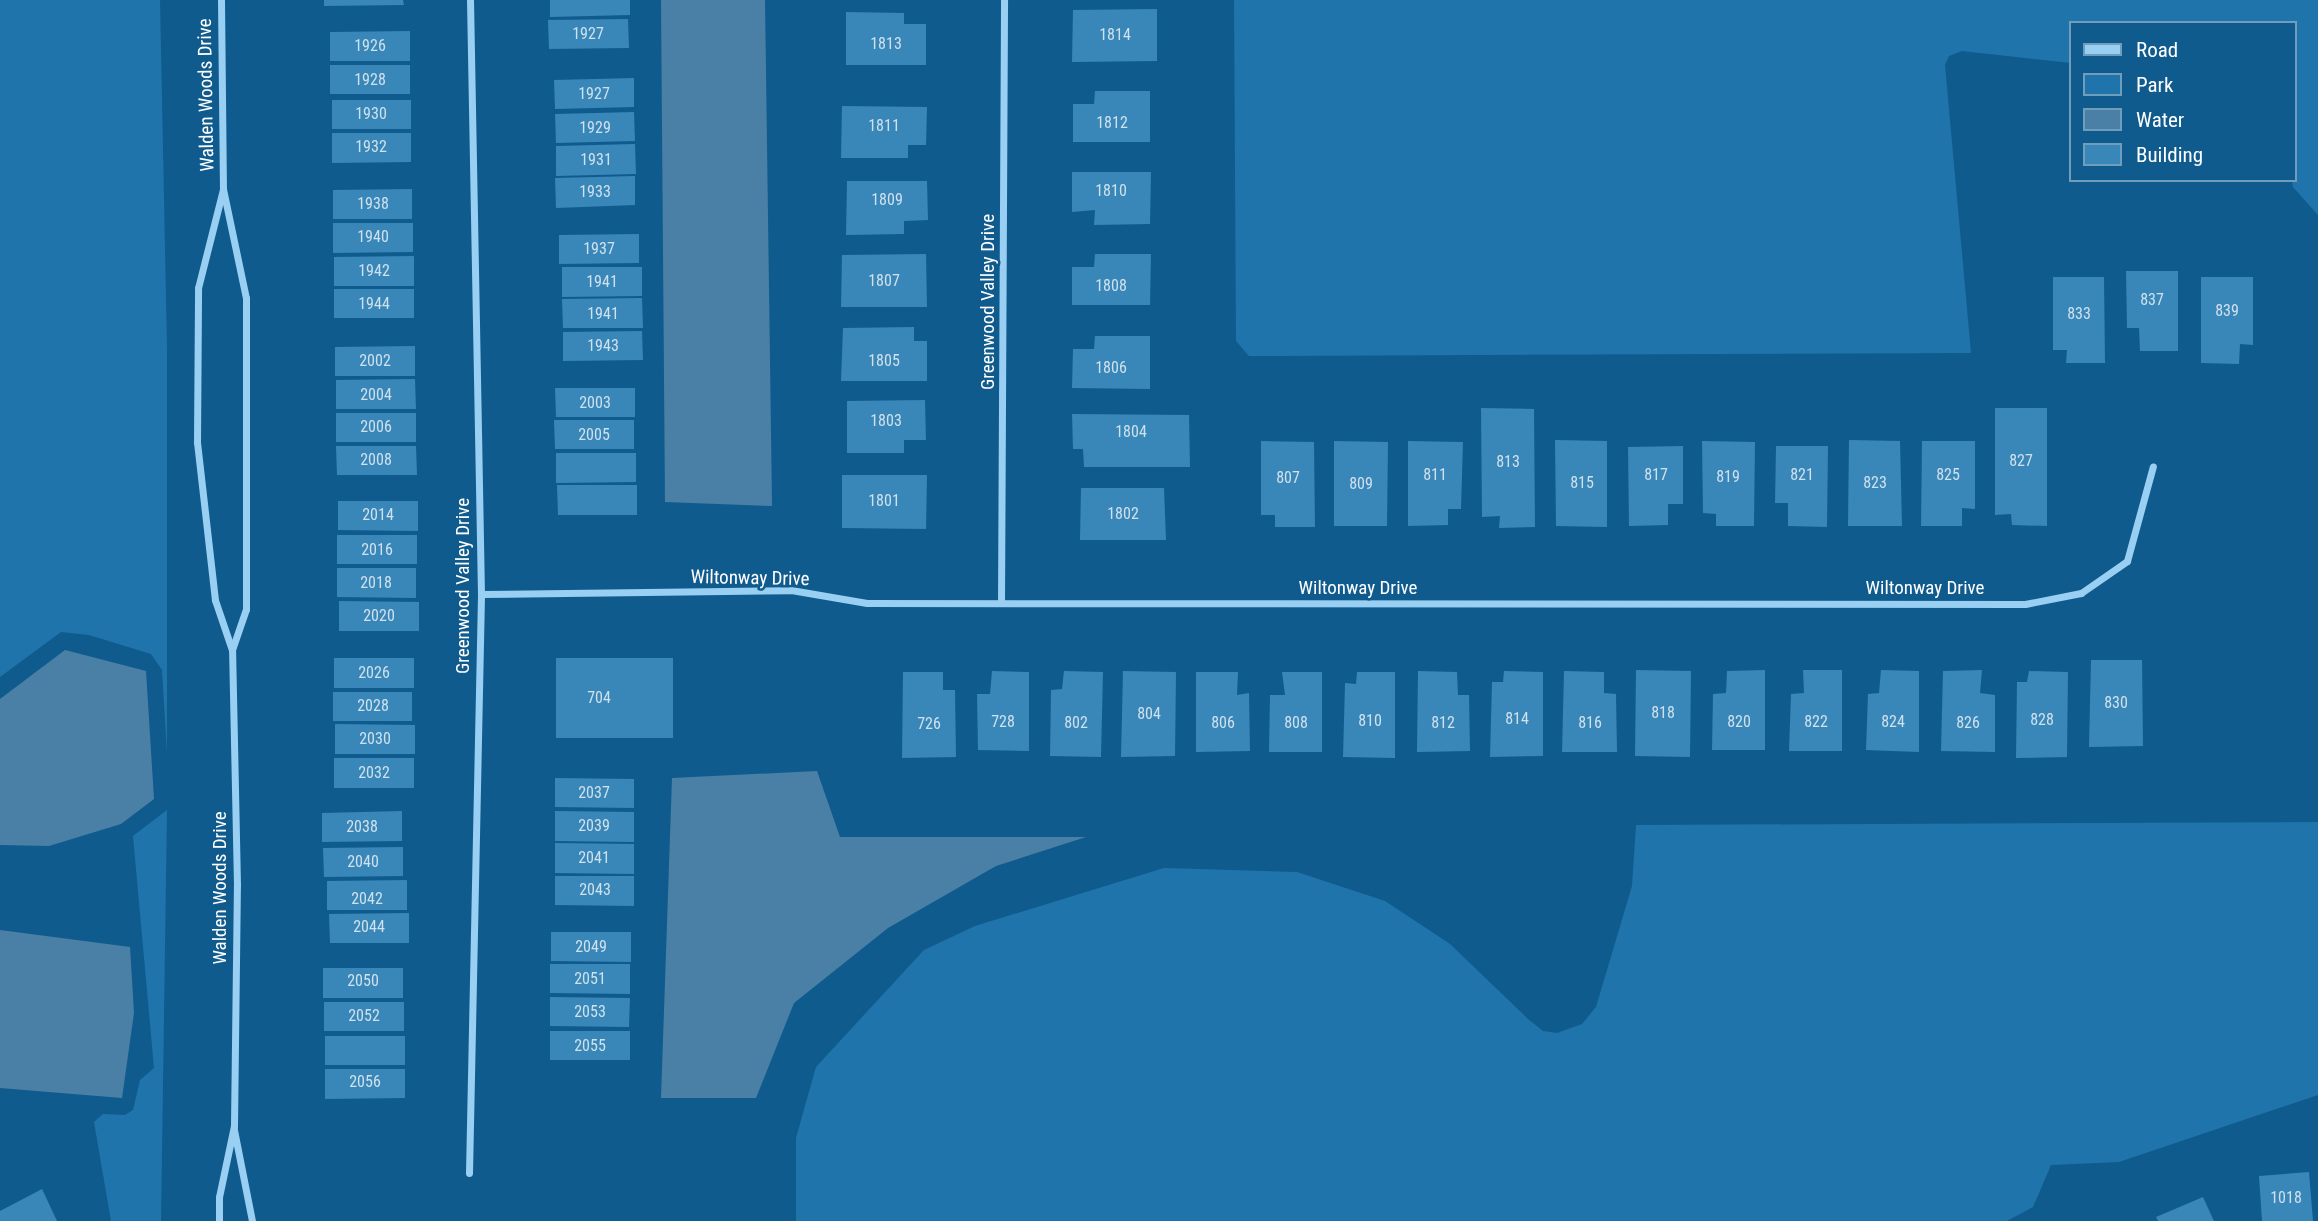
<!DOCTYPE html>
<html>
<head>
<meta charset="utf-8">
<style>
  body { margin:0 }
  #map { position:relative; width:2318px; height:1221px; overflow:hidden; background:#105b8e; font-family:"Roboto Condensed",sans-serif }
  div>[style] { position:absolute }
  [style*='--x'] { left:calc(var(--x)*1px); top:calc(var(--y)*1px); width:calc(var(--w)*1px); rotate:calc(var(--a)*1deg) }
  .green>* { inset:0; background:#1f75ab }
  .water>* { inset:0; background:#4a80a5 }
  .building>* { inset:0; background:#3986b8 }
  .street>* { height:7px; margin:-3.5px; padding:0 3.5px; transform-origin:3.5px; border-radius:3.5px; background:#99cff2 }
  span { translate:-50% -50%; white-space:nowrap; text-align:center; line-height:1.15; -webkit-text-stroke:5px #105b8e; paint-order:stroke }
  .number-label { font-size:16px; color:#cee1ed }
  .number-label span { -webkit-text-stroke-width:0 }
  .street-label { font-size:19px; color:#fff }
  .legend { position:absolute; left:2069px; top:21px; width:228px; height:161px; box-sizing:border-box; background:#105b8e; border:2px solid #709dbb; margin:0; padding:9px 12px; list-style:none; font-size:21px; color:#fff }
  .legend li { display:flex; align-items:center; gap:14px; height:35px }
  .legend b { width:35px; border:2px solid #709dbb }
</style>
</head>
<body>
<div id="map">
  <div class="green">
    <div style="clip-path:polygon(0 0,160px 0,167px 349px,167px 753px,162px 670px,151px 654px,89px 635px,61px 632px,0 677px)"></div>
    <div style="clip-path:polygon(1234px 0,2318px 0,2318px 215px,2293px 187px,2292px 180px,2295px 23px,2071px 23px,2071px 63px,1962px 51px,1949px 56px,1945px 65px,1971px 353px,1249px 356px,1236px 341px)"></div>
    <div style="clip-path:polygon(167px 810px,161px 1221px,111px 1221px,94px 1122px,103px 1114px,125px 1115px,133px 1110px,140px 1080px,154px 1068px,133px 836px)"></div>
    <div style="clip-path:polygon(2318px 822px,2318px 1095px,2119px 1162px,2051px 1165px,2033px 1207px,2007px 1221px,796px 1221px,796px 1138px,816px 1067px,924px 950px,975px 926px,1164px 868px,1297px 872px,1385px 901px,1450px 944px,1528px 1019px,1543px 1031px,1557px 1033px,1582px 1024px,1596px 1007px,1632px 886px,1636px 825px)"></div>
  </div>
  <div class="water">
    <div style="clip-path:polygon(661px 0,765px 0,772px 506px,665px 502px)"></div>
    <div style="clip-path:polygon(65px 650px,146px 671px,154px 799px,121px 824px,49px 846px,0 845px,0 699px)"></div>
    <div style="clip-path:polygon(817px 771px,840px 837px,1086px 837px,996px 866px,888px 928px,794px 1003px,756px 1098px,661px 1098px,672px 778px)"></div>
    <div style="clip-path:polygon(0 930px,130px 947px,134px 1013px,122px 1098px,0 1088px)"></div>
  </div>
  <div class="building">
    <div style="clip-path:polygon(324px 0,403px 0,404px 5px,324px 6px)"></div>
    <div style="clip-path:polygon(550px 0,630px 0,630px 15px,550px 17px)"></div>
    <div style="clip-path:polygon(1157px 9px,1157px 61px,1072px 62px,1073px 10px)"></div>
    <div style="clip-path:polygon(846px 12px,904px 13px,904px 24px,926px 24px,926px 65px,846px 65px)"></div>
    <div style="clip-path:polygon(628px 19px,629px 48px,549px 49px,548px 20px)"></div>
    <div style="clip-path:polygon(410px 31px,410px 61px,330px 61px,330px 32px)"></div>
    <div style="clip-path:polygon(330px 65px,410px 65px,410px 94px,330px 94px)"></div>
    <div style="clip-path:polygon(634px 78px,634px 107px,555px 109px,554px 80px)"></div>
    <div style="clip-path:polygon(1095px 91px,1150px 91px,1150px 142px,1073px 142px,1073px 104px,1094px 104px)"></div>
    <div style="clip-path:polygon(332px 100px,411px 100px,411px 129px,332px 129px)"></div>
    <div style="clip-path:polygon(842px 106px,927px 107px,926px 145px,908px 145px,908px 158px,841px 158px)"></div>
    <div style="clip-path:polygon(634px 112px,635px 141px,556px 143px,555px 114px)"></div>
    <div style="clip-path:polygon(332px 133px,411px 133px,411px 162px,332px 163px)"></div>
    <div style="clip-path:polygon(635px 144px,636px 174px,556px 176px,556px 146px)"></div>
    <div style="clip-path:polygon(1072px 172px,1151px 172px,1150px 224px,1094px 225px,1095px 210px,1072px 212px)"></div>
    <div style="clip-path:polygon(635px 176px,635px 205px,556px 208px,555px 178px)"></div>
    <div style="clip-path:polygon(847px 181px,927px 181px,928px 220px,904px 221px,904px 234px,846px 235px)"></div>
    <div style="clip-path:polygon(412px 189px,412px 219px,333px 219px,333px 190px)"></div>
    <div style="clip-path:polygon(333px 223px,413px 223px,413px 252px,333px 253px)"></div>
    <div style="clip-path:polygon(639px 234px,639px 263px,559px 264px,559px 235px)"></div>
    <div style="clip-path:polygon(926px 254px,927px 307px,841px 307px,842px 255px)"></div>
    <div style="clip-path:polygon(1095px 254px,1151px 254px,1150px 305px,1072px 305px,1072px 267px,1094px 267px)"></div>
    <div style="clip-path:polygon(414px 256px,414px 286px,334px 286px,334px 257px)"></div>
    <div style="clip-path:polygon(562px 267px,642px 267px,642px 296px,562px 297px)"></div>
    <div style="clip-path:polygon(2126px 271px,2178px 271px,2178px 351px,2140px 351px,2139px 328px,2127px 328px)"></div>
    <div style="clip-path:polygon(2053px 277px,2104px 277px,2105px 363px,2066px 363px,2067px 350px,2053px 350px)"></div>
    <div style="clip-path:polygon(2201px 277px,2253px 277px,2253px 345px,2240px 344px,2239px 364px,2201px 363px)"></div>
    <div style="clip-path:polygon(334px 289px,414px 289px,414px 318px,334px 318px)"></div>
    <div style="clip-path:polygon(642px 298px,643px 328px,563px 328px,562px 299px)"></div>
    <div style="clip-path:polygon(914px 327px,914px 341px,927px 341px,927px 381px,841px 381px,843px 328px)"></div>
    <div style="clip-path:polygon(642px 331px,643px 360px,563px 361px,563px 332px)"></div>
    <div style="clip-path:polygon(1095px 336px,1150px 336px,1150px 389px,1072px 388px,1073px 349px,1094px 349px)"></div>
    <div style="clip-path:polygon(415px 346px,415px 376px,335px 376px,335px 347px)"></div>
    <div style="clip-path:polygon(415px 379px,416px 409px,336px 409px,336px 380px)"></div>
    <div style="clip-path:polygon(555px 388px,635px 388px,635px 417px,556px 417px)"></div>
    <div style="clip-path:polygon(925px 400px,926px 440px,904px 440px,904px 453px,847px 453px,847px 401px)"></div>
    <div style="clip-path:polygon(1481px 408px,1534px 409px,1535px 527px,1499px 528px,1500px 516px,1482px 517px)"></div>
    <div style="clip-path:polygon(1995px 408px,2047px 408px,2047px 526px,2012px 525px,2011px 514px,1995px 515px)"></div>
    <div style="clip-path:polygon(336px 413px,416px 413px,416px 442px,336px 442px)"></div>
    <div style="clip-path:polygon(1072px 414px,1189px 415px,1190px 467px,1084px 467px,1083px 449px,1073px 449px)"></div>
    <div style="clip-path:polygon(554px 420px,634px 420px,634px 449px,555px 449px)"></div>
    <div style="clip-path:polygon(1555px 440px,1607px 441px,1607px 527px,1556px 526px)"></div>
    <div style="clip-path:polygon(1849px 440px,1900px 441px,1902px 526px,1848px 526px)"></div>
    <div style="clip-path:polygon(1261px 441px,1314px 442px,1315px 527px,1275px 527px,1275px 515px,1261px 515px)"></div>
    <div style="clip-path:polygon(1334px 441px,1388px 442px,1387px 526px,1334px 526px)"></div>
    <div style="clip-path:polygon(1408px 441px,1463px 442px,1461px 509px,1448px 509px,1448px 525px,1408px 526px)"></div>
    <div style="clip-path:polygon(1702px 441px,1755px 442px,1754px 526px,1716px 526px,1716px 514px,1703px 513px)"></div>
    <div style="clip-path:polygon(1922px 441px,1975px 441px,1975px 509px,1962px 508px,1962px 526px,1921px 526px)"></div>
    <div style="clip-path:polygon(336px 446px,416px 446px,417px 475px,337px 475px)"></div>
    <div style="clip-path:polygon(1683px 446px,1683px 504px,1668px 504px,1668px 525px,1629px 526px,1628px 447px)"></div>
    <div style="clip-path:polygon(1776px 446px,1828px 446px,1827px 527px,1788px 526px,1788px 503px,1775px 503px)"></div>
    <div style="clip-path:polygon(556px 453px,636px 453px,636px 482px,556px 483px)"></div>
    <div style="clip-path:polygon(842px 475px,927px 475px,926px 529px,842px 528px)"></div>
    <div style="clip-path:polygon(557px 485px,637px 485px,637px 515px,558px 515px)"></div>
    <div style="clip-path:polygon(1081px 488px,1164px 488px,1166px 540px,1080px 540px)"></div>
    <div style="clip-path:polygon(338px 501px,418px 501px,418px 531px,338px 530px)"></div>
    <div style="clip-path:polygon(337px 535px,417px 535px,417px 564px,337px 564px)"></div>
    <div style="clip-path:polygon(337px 568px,416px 568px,416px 598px,337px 597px)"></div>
    <div style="clip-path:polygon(339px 601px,419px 602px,419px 631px,339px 631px)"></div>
    <div style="clip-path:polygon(334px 658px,414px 658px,414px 688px,334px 688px)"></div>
    <div style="clip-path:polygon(556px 658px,673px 658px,673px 738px,556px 738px)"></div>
    <div style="clip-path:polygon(2091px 660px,2142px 660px,2143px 746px,2089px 747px)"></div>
    <div style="clip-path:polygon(1636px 670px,1691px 671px,1690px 757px,1635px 756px)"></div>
    <div style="clip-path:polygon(1765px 670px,1765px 750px,1712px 750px,1713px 694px,1726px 693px,1727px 671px)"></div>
    <div style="clip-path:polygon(1803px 670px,1842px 670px,1842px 751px,1789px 751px,1791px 694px,1804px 693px)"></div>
    <div style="clip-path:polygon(1881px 670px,1919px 671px,1919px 752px,1866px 750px,1868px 694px,1879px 693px)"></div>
    <div style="clip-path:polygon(1982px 670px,1980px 693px,1995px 695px,1995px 752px,1941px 751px,1943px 671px)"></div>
    <div style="clip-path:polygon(992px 671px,1029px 672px,1029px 751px,978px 750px,977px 694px,990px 694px)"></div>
    <div style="clip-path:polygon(1064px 671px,1103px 672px,1101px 757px,1050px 756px,1051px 690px,1062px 689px)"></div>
    <div style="clip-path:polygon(1123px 671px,1176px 672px,1175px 756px,1121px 757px)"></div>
    <div style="clip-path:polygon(1418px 671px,1457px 672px,1458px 695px,1469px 695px,1470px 751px,1417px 752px)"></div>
    <div style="clip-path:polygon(1504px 671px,1543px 672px,1543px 756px,1490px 757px,1492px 682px,1503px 682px)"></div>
    <div style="clip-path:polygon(1564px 671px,1604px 672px,1604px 693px,1616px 694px,1617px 752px,1562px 752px)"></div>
    <div style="clip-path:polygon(2029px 671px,2068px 672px,2067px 757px,2016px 758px,2017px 682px,2027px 682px)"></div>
    <div style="clip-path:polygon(903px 672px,943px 672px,943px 690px,955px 690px,956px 757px,902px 758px)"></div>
    <div style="clip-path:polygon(1196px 672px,1238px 672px,1237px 695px,1249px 693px,1250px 751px,1196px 752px)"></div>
    <div style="clip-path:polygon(1282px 672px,1322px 672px,1322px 752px,1269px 752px,1270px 695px,1285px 695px)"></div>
    <div style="clip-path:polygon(1357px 672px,1395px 672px,1395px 758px,1343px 757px,1345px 683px,1356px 684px)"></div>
    <div style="clip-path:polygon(333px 692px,412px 692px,412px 721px,333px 721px)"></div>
    <div style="clip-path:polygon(335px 724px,415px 725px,415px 754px,335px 754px)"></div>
    <div style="clip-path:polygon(334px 758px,414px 758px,414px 788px,334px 788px)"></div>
    <div style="clip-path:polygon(555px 778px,634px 779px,634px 808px,555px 807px)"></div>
    <div style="clip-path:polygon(402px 811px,402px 841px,322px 842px,322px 813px)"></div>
    <div style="clip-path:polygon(555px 811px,634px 812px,634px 842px,555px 841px)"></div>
    <div style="clip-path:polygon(555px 843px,634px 844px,634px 874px,555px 873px)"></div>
    <div style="clip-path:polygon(403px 847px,403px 876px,324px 877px,323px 848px)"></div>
    <div style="clip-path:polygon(555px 876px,634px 876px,634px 906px,555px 905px)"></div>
    <div style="clip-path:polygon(407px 880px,407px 910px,327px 910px,327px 881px)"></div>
    <div style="clip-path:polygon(409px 913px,409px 943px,330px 943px,329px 914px)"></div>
    <div style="clip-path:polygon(551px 932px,631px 932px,631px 962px,551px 961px)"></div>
    <div style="clip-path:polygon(550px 964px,630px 964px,630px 994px,550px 993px)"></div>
    <div style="clip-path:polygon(323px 968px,403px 968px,403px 998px,323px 998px)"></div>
    <div style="clip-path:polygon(550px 997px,630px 998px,629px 1027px,550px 1026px)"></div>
    <div style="clip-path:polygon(324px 1002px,404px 1002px,404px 1031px,324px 1031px)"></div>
    <div style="clip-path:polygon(550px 1031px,630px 1031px,630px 1060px,550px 1060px)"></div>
    <div style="clip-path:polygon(325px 1036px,405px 1036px,405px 1065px,325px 1065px)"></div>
    <div style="clip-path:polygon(325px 1069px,405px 1069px,405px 1098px,325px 1099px)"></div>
    <div style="clip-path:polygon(2309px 1172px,2313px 1221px,2262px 1221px,2259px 1176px)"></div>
    <div style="clip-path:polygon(42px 1189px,57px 1221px,0 1221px,0 1211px)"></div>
    <div style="clip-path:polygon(2203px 1197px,2214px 1221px,2158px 1221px,2156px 1217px)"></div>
  </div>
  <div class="street">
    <div style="--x:221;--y:0;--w:189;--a:89.4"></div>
    <div style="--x:223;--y:189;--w:111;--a:78.1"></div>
    <div style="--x:246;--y:298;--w:311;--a:90"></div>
    <div style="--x:246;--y:609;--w:43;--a:108.9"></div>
    <div style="--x:481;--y:594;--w:310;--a:-0.7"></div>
    <div style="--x:791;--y:590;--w:77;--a:9.7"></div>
    <div style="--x:867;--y:603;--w:1158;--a:0.05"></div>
    <div style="--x:2025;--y:604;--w:57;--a:-11.1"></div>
    <div style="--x:2081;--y:593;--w:56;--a:-34.8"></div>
    <div style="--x:2127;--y:561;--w:98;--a:-74.7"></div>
    <div style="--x:1001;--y:603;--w:603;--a:-89.71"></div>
    <div style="--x:234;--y:1130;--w:93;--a:78.8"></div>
    <div style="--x:469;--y:1173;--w:579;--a:-88.81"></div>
    <div style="--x:481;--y:594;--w:594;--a:-91.06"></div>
    <div style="--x:219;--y:1221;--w:24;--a:-90"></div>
    <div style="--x:219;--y:1197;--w:73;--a:-78.1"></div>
    <div style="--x:234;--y:1126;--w:241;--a:-89.3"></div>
    <div style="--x:237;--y:885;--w:235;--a:-91.2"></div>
    <div style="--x:232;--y:650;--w:53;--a:-108.8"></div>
    <div style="--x:215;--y:600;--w:159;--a:-96.5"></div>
    <div style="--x:197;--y:442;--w:154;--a:-89.6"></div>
    <div style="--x:198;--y:288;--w:102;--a:-75.8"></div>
  </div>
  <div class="number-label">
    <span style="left:588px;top:34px">1927</span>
    <span style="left:1115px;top:35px">1814</span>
    <span style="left:886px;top:44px">1813</span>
    <span style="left:370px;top:46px">1926</span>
    <span style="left:370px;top:80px">1928</span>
    <span style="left:594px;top:94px">1927</span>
    <span style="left:371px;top:114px">1930</span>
    <span style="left:1112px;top:123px">1812</span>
    <span style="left:884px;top:126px">1811</span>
    <span style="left:595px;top:128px">1929</span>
    <span style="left:371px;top:147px">1932</span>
    <span style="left:596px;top:160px">1931</span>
    <span style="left:1111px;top:191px">1810</span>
    <span style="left:595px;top:192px">1933</span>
    <span style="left:887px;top:200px">1809</span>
    <span style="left:373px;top:204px">1938</span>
    <span style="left:373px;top:237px">1940</span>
    <span style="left:599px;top:249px">1937</span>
    <span style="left:374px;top:271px">1942</span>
    <span style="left:884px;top:281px">1807</span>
    <span style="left:602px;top:282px">1941</span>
    <span style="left:1111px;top:286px">1808</span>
    <span style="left:2152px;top:300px">837</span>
    <span style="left:374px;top:304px">1944</span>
    <span style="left:2227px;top:311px">839</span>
    <span style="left:603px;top:314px">1941</span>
    <span style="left:2079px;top:314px">833</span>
    <span style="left:603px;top:346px">1943</span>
    <span style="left:375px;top:361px">2002</span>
    <span style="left:884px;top:361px">1805</span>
    <span style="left:1111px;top:368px">1806</span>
    <span style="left:376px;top:395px">2004</span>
    <span style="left:595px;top:403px">2003</span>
    <span style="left:886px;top:421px">1803</span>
    <span style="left:376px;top:427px">2006</span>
    <span style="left:1131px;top:432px">1804</span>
    <span style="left:594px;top:435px">2005</span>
    <span style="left:376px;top:460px">2008</span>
    <span style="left:2021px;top:461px">827</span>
    <span style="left:1508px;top:462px">813</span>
    <span style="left:1435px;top:475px">811</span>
    <span style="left:1656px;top:475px">817</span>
    <span style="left:1802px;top:475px">821</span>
    <span style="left:1948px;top:475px">825</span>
    <span style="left:1728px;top:477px">819</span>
    <span style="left:1288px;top:478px">807</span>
    <span style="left:1582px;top:483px">815</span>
    <span style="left:1875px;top:483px">823</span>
    <span style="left:1361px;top:484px">809</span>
    <span style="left:884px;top:501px">1801</span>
    <span style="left:1123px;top:514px">1802</span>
    <span style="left:378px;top:515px">2014</span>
    <span style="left:377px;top:550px">2016</span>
    <span style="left:376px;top:583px">2018</span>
    <span style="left:379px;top:616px">2020</span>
    <span style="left:374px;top:673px">2026</span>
    <span style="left:599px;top:698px">704</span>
    <span style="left:2116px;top:703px">830</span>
    <span style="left:373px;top:706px">2028</span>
    <span style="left:1663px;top:713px">818</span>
    <span style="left:1149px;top:714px">804</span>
    <span style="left:1517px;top:719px">814</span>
    <span style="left:2042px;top:720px">828</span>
    <span style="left:1370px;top:721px">810</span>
    <span style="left:1003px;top:722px">728</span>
    <span style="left:1739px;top:722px">820</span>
    <span style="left:1816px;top:722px">822</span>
    <span style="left:1893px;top:722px">824</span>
    <span style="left:1076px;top:723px">802</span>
    <span style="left:1223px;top:723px">806</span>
    <span style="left:1296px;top:723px">808</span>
    <span style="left:1443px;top:723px">812</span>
    <span style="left:1590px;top:723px">816</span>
    <span style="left:1968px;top:723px">826</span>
    <span style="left:929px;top:724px">726</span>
    <span style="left:375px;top:739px">2030</span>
    <span style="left:374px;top:773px">2032</span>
    <span style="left:594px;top:793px">2037</span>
    <span style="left:594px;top:826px">2039</span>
    <span style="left:362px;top:827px">2038</span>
    <span style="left:594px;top:858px">2041</span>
    <span style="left:363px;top:862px">2040</span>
    <span style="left:595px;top:890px">2043</span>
    <span style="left:367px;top:899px">2042</span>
    <span style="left:369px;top:927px">2044</span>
    <span style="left:591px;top:947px">2049</span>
    <span style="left:590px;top:979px">2051</span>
    <span style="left:363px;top:981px">2050</span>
    <span style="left:590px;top:1012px">2053</span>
    <span style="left:364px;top:1016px">2052</span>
    <span style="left:590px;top:1046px">2055</span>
    <span style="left:365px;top:1082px">2056</span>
    <span style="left:2286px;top:1198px">1018</span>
  </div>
  <div class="street-label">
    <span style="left:206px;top:95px;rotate:-91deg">Walden Woods Drive</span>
    <span style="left:988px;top:302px;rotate:-90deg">Greenwood Valley Drive</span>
    <span style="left:750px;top:578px;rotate:1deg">Wiltonway Drive</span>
    <span style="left:463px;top:586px;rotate:-90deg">Greenwood Valley Drive</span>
    <span style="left:1358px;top:588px">Wiltonway Drive</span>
    <span style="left:1925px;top:588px">Wiltonway Drive</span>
    <span style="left:220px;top:888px;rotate:-90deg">Walden Woods Drive</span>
  </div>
  <ul class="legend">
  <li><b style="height:9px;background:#99cff2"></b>Road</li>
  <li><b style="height:19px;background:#1f75ab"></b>Park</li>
  <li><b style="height:19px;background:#4a80a5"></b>Water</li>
  <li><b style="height:19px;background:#3986b8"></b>Building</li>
  </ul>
</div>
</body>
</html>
